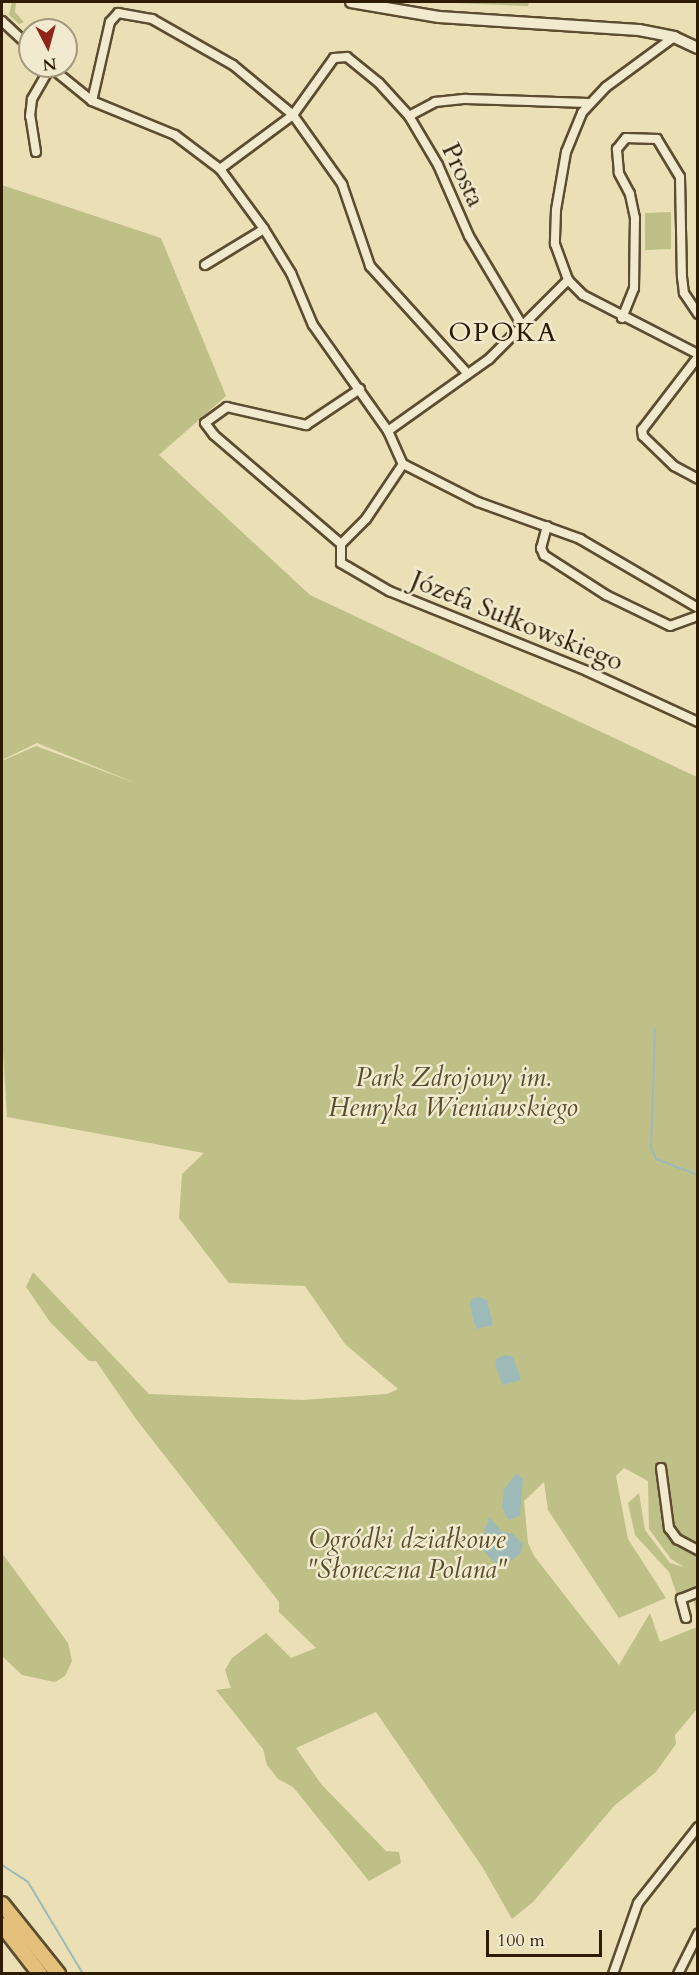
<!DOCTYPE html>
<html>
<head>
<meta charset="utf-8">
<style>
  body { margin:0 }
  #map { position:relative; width:699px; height:1975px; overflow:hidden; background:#eadfb5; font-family:Cardo,serif }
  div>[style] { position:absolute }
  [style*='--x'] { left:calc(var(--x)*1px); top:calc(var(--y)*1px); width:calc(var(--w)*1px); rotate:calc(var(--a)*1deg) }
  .green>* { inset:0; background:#bec088 }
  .water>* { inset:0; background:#9dbab9 }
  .stream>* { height:2px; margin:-1px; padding:0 1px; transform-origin:1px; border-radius:1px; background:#9dbab9 }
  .roads { filter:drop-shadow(2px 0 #5c4c30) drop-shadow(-2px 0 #5c4c30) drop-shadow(0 2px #5c4c30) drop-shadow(0 -2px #5c4c30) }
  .minor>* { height:8px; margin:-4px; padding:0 4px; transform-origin:4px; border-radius:4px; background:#f1eacf }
  .tertiary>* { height:10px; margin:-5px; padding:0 5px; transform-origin:5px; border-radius:5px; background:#f1eacf }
  .primary>* { height:14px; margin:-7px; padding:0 7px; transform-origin:7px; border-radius:7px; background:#e5c07a }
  span { translate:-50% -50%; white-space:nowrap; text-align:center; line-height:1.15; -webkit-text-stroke:5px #f1eacf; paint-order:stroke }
  .street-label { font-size:26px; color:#2d1b04 }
  .park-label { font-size:26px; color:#584d2c; font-style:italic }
  .neighbourhood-label { font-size:27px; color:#2d1b04; letter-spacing:1.5px }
  .frame { position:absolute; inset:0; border:3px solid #2d1b04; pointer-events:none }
  .north { position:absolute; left:18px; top:18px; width:60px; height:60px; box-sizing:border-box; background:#f1eacf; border:2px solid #a3977e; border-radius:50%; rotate:174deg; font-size:16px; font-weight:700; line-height:24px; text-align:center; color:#2d1b04 }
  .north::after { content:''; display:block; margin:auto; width:21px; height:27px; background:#8f2418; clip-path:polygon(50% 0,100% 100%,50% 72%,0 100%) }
  .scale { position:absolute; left:486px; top:1930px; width:116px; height:27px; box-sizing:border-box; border:3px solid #2d1b04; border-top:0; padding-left:8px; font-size:18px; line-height:21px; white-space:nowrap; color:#2d1b04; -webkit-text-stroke:4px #f1eacf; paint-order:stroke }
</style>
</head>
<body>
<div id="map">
  <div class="green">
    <div style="clip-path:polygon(12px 2px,16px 2px,15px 12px,24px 22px,19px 24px,9px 15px)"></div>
    <div style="clip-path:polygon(430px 2px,529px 2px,528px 6px)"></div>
    <div style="clip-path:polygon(2px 185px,161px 238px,226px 396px,159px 455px,310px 595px,697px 777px,697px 1617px,692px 1592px,677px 1595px,669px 1572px,635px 1535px,628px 1503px,639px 1493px,645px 1530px,670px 1563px,684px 1567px,671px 1559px,649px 1529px,648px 1481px,624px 1468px,616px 1476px,628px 1539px,666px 1598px,619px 1618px,548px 1510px,544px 1482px,524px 1501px,528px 1543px,534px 1556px,619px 1665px,650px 1613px,660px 1642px,697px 1627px,697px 1709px,675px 1735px,676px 1744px,656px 1772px,614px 1806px,533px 1902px,512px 1919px,483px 1868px,376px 1712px,296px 1748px,321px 1784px,386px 1851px,399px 1852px,401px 1863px,369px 1881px,293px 1787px,278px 1779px,267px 1765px,263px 1749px,216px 1690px,231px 1688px,225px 1670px,232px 1658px,266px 1633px,291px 1658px,316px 1648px,279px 1612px,279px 1602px,136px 1419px,96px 1361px,89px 1361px,50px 1322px,26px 1287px,33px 1272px,149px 1394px,302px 1400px,387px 1394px,398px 1389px,345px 1344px,305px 1286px,229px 1283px,179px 1218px,182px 1174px,204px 1153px,7px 1117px,2px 1035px,2px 761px,36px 746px,138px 784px,37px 743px,2px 760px)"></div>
    <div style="clip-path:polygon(671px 212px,671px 249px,645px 250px,645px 213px)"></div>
    <div style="clip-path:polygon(2px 1553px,68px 1643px,72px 1661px,65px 1676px,55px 1682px,22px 1675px,2px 1656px)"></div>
  </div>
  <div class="water">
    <div style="clip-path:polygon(479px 1297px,487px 1300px,493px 1325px,476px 1329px,470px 1306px,471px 1299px)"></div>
    <div style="clip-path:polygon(506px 1355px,513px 1357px,521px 1380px,502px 1385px,495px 1363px,497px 1358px)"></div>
    <div style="clip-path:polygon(516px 1474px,523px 1478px,520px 1516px,508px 1520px,502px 1508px,504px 1489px)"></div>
    <div style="clip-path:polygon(489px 1517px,502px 1532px,513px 1534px,523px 1544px,521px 1553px,504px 1566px,498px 1566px,480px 1547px)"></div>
  </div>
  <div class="stream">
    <div style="--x:655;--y:1029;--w:118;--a:91.9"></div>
    <div style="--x:651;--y:1147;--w:13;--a:67"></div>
    <div style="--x:656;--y:1159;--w:45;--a:20.9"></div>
    <div style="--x:2;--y:1865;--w:31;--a:33"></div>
    <div style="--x:28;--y:1882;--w:107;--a:59.1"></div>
  </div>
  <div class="roads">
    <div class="minor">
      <div style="--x:2;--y:21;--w:38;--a:43"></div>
      <div style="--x:674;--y:37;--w:84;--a:143.7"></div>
      <div style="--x:606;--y:87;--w:35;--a:133"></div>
      <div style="--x:582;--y:113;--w:42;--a:112.3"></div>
      <div style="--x:566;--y:152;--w:59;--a:99.8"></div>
      <div style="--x:556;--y:210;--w:34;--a:92"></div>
      <div style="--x:555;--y:244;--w:38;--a:70"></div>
      <div style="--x:568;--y:280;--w:21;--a:45"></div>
      <div style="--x:583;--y:295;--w:129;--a:27.2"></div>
      <div style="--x:49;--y:66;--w:55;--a:39.1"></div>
      <div style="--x:92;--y:101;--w:90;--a:22.3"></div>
      <div style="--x:175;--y:135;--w:56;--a:37.1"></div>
      <div style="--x:220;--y:169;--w:74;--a:53.7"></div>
      <div style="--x:264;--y:229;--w:52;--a:58.5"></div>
      <div style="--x:291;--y:273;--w:56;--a:67.1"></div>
      <div style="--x:313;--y:325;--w:130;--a:54.7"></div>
      <div style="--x:388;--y:431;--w:36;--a:66"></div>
      <div style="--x:403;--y:464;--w:84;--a:26.9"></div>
      <div style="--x:478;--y:502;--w:109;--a:19.9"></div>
      <div style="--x:580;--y:539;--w:137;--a:30.3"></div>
      <div style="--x:92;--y:101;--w:81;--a:-77.2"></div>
      <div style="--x:110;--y:22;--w:12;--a:-48"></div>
      <div style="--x:118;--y:13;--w:35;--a:10"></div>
      <div style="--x:152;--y:19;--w:93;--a:29.6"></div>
      <div style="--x:233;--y:65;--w:78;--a:39.8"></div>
      <div style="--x:293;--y:115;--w:85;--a:54.6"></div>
      <div style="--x:342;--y:184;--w:87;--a:71.1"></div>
      <div style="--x:370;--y:266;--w:144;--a:47.8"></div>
      <div style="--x:409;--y:116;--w:30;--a:-28"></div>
      <div style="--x:435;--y:102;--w:31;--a:-6"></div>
      <div style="--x:466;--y:99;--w:122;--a:1.9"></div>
      <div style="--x:36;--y:152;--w:36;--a:-99"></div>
      <div style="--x:30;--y:116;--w:17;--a:-83"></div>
      <div style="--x:32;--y:99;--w:36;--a:-60"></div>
      <div style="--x:220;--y:169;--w:91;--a:-36.5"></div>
      <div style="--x:293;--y:115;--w:70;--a:-54.3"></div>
      <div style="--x:334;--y:58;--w:13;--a:-4"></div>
      <div style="--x:347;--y:57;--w:41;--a:39.1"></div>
      <div style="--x:379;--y:83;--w:45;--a:47.7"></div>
      <div style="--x:409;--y:116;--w:57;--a:59.4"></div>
      <div style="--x:438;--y:165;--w:77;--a:66.4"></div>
      <div style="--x:469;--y:236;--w:106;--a:59.3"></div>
      <div style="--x:205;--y:265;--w:69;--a:-31.4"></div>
      <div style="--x:622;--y:318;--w:32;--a:-68"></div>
      <div style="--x:634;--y:288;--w:70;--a:-89.2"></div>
      <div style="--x:635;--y:218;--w:25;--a:-102"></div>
      <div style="--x:630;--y:194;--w:24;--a:-118"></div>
      <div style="--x:619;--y:173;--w:24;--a:-95"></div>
      <div style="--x:617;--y:149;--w:14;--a:-51"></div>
      <div style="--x:626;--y:138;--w:31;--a:2"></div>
      <div style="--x:657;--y:139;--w:44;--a:58.8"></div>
      <div style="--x:680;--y:177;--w:100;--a:88.9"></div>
      <div style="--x:682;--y:277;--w:16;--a:83"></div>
      <div style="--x:684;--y:293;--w:25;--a:56"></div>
      <div style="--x:698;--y:357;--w:92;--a:127.5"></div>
      <div style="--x:642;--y:430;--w:6;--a:81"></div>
      <div style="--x:643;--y:436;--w:43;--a:44.1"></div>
      <div style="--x:674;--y:466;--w:27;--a:28"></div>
      <div style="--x:360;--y:389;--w:65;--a:146.3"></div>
      <div style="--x:306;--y:425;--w:81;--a:-167.2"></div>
      <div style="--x:227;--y:407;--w:27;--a:144"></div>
      <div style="--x:205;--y:423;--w:15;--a:53"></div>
      <div style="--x:214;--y:435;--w:167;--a:40.6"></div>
      <div style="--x:341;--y:544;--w:19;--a:90"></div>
      <div style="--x:341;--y:563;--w:8;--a:30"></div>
      <div style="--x:348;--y:567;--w:48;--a:30.3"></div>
      <div style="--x:389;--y:591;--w:214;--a:22"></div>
      <div style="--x:587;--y:671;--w:122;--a:24.7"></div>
      <div style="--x:388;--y:431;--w:124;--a:-35.5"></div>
      <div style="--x:489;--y:359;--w:112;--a:-45"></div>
      <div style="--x:547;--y:526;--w:23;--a:105"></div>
      <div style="--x:541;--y:548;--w:8;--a:67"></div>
      <div style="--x:544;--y:555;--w:74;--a:32.8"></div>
      <div style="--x:606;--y:595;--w:71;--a:25.8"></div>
      <div style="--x:670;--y:626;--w:30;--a:-20"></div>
      <div style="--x:341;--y:544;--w:35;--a:-45"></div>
      <div style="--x:366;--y:519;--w:66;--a:-56.1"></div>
      <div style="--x:661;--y:1468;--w:61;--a:82.4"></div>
      <div style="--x:669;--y:1528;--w:14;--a:54"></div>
      <div style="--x:677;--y:1539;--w:24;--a:28"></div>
      <div style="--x:686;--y:1618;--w:20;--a:-105"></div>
      <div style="--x:681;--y:1599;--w:18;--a:-22"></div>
      <div style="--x:613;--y:1974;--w:75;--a:-70.6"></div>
      <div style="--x:638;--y:1903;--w:97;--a:-51.7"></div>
      <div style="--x:678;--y:1974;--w:45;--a:-63.4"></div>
    </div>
    <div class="tertiary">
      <div style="--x:351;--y:2;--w:89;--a:9.7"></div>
      <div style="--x:439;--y:17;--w:200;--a:3.7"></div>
      <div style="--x:639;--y:30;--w:36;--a:11"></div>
      <div style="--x:674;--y:37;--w:26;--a:25"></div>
    </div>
    <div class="primary">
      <div style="--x:2;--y:1904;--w:90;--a:51.3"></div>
      <div style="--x:2;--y:1925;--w:62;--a:52.2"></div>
    </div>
  </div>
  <div class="street-label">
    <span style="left:463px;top:175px;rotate:65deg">Prosta</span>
    <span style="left:517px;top:621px;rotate:22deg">Józefa Sułkowskiego</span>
  </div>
  <div class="park-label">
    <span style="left:453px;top:1093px">Park Zdrojowy im.<br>Henryka Wieniawskiego</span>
    <span style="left:407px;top:1555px">Ogródki działkowe<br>"Słoneczna Polana"</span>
  </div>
  <div class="neighbourhood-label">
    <span style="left:503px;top:333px">OPOKA</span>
  </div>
  <div class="frame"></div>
  <div class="north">N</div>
  <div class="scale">100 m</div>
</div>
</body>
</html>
